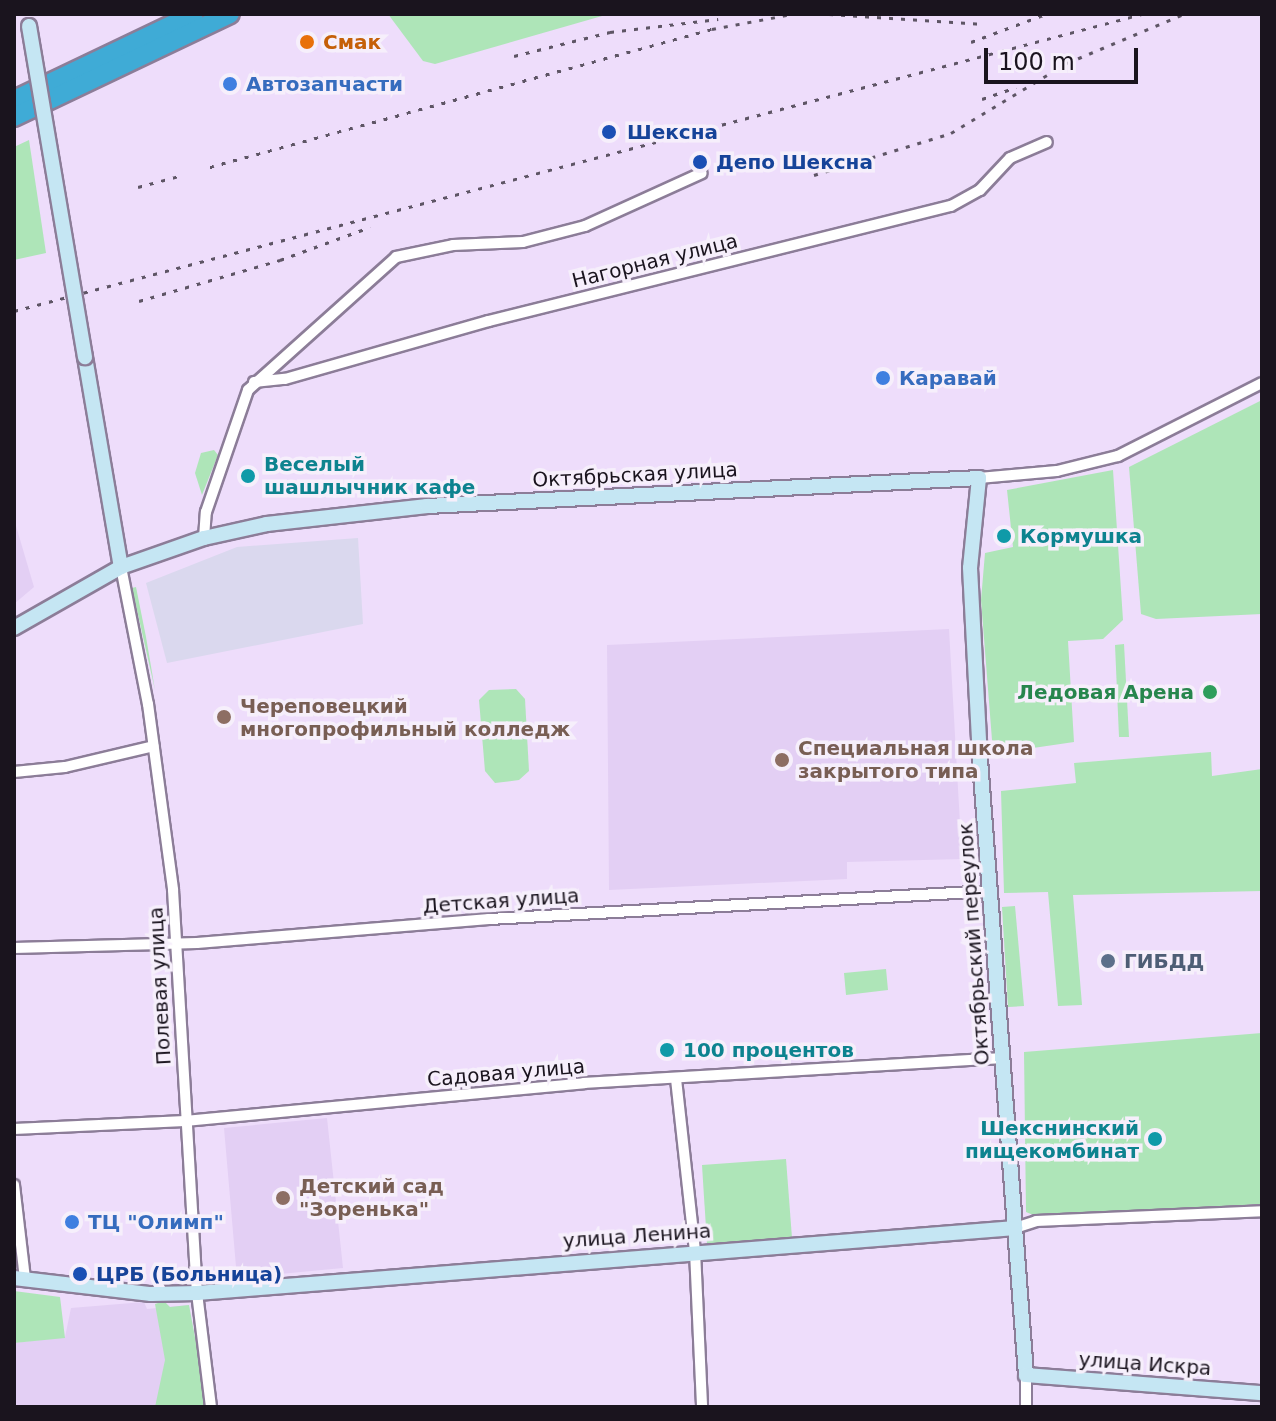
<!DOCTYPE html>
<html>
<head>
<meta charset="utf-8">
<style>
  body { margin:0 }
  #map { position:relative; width:1276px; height:1421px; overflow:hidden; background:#eeddfb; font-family:"DejaVu Sans",sans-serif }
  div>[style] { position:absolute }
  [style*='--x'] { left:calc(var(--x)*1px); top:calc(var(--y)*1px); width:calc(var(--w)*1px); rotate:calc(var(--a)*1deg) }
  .industrial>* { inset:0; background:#dad8ee }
  .built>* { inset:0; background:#e3cff4 }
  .green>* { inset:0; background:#aee5b8 }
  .roads { filter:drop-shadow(2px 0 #8c7d98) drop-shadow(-2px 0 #8c7d98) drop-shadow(0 2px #8c7d98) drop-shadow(0 -2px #8c7d98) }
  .street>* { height:10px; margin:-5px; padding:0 5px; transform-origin:5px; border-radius:5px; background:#fff }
  .secondary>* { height:14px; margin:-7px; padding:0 7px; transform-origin:7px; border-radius:7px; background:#c5e6f3 }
  .highway>* { height:18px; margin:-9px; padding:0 9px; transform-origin:9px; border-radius:9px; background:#3fabd6 }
  .rail>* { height:3px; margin-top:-1.5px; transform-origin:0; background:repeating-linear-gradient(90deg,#5e5565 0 4px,transparent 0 12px) }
  .bridges { filter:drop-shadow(2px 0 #8c7d98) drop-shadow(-2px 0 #8c7d98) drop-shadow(0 2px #8c7d98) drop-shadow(0 -2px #8c7d98) }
  .secondary-bridge>* { height:14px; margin:-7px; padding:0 7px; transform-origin:7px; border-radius:7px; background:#c5e6f3 }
  .dots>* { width:22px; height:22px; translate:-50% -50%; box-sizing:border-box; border:4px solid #f6effb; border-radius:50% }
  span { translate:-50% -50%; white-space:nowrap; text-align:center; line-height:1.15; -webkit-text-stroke:7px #f6effb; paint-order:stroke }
  .food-label { font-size:20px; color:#c56008; font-weight:700 }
  .left { translate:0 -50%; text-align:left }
  .shop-label { font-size:20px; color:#366cbe; font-weight:700 }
  .transit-label { font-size:20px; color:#164399; font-weight:700 }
  .street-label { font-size:20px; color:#1a141e }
  .culture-label { font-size:20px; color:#0d838f; font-weight:700 }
  .right { translate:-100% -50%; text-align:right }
  .leisure-label { font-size:20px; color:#27864d; font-weight:700 }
  .education-label { font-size:20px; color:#785e54; font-weight:700 }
  .service-label { font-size:20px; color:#4e5e75; font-weight:700 }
  .frame { position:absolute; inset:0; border:16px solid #1a141e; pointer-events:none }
  .scale { position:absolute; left:984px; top:48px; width:154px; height:36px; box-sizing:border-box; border:4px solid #1a141e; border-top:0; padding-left:10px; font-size:24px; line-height:28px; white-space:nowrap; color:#1a141e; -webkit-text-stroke:6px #f6effb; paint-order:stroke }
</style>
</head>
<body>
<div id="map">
  <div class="industrial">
    <div style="clip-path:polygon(358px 538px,363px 624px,167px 663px,146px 583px,237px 547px)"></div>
  </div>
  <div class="built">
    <div style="clip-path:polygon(14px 519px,34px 587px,14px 604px)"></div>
    <div style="clip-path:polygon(949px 629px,962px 859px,847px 862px,847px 879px,609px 890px,607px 645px)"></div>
    <div style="clip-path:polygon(327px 1118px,343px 1268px,237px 1278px,224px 1128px)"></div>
    <div style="clip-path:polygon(144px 1302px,147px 1309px,189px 1305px,197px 1407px,14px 1407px,14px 1343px,65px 1337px,71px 1308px)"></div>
  </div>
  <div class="green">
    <div style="clip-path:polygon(388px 14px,609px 14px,435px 64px,423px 61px)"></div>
    <div style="clip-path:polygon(29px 140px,46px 253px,14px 260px,14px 147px)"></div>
    <div style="clip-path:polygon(1262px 400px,1262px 614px,1156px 619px,1141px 614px,1129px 467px)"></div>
    <div style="clip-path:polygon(214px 450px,218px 455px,202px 495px,195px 473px,201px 453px)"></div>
    <div style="clip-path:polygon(1113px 470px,1123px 620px,1103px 639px,1068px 641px,1074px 742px,999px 753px,992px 740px,981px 600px,985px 553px,1013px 547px,1007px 490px)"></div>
    <div style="clip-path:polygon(136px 587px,146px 637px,155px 690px,132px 588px)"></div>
    <div style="clip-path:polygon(1124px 644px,1129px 737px,1119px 737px,1115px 645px)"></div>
    <div style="clip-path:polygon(516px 689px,525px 699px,529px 771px,519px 780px,495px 783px,485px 771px,479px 700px,489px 690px)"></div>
    <div style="clip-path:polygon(1211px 752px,1212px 776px,1262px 769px,1262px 891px,1073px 895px,1082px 1005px,1058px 1006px,1048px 892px,1004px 893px,1001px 791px,1076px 783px,1074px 763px)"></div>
    <div style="clip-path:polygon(1015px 906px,1024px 1006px,1008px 1007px,1002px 907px)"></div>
    <div style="clip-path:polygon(886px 969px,888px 990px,846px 995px,844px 973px)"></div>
    <div style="clip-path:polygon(1262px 1033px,1262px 1204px,1038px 1217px,1026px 1212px,1024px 1052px)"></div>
    <div style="clip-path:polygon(786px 1159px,792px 1238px,707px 1244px,702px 1165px)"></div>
    <div style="clip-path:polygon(14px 1291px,60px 1297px,65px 1338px,14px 1343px)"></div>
    <div style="clip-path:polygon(164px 1301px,170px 1307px,189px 1305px,208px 1407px,155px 1407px,165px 1360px,155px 1304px)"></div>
  </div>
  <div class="roads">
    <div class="street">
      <div style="--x:254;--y:382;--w:31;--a:-6"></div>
      <div style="--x:285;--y:379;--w:212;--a:-15.9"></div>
      <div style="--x:489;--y:321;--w:476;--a:-14"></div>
      <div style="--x:951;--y:206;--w:33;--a:-29"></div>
      <div style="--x:980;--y:190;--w:44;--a:-46.8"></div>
      <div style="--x:1010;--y:158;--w:40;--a:-23.4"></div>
      <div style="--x:979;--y:478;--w:78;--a:-5.1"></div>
      <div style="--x:1057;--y:471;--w:63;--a:-13.8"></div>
      <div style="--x:1118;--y:456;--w:161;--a:-26.9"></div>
      <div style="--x:204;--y:538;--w:26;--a:-86"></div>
      <div style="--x:206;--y:512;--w:129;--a:-71"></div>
      <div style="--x:248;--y:390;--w:199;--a:-41.9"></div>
      <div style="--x:396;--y:257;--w:58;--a:-11.9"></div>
      <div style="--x:453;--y:245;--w:70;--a:-2.5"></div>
      <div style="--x:523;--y:242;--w:64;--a:-14.5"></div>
      <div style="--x:585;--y:226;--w:128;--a:-24.4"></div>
      <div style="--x:121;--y:567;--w:140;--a:78.9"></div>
      <div style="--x:148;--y:704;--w:188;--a:82.3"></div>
      <div style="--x:173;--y:890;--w:404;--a:86.6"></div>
      <div style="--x:197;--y:1293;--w:115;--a:83"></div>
      <div style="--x:14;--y:772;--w:51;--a:-5.6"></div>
      <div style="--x:65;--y:767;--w:91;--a:-13.3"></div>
      <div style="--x:14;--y:948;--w:183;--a:-1.6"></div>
      <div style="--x:197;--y:943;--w:293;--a:-4.7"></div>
      <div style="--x:489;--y:919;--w:504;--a:-3.19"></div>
      <div style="--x:676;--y:1079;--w:173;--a:83.7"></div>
      <div style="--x:695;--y:1251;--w:156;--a:87.4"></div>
      <div style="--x:14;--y:1129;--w:171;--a:-2.7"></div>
      <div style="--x:185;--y:1121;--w:401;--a:-5.4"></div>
      <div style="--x:584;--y:1083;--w:419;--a:-3.4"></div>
      <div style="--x:14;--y:1185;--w:95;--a:83.3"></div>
      <div style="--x:1015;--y:1228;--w:22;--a:-18"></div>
      <div style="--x:1036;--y:1221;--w:226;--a:-2.5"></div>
      <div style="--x:1026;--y:1375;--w:32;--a:90"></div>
    </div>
    <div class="secondary">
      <div style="--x:85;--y:357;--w:213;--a:80.3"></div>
      <div style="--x:14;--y:628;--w:123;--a:-29.7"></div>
      <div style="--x:121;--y:567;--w:88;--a:-19.3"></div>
      <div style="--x:204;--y:538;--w:65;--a:-12.5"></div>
      <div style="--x:267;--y:524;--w:161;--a:-6.4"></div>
      <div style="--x:427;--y:506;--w:553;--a:-2.9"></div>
      <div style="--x:979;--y:478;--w:90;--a:95.7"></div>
      <div style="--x:970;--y:568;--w:192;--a:87"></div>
      <div style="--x:980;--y:760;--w:617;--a:85.72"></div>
      <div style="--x:1026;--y:1375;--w:237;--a:4.4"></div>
      <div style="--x:14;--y:1278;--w:138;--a:6.7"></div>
      <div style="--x:151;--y:1294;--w:46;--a:-1.2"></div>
      <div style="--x:197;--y:1293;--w:821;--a:-4.54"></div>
    </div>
    <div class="highway">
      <div style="--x:14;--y:100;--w:199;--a:-25.5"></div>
      <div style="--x:14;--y:117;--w:239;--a:-25.5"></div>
    </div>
  </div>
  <div class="rail">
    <div style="--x:829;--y:14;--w:155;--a:3.7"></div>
    <div style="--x:971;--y:42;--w:80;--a:-20.5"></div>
    <div style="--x:514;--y:56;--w:99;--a:-14"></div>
    <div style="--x:610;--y:32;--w:109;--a:-6.9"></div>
    <div style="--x:982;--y:99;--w:36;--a:-19"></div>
    <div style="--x:210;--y:167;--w:521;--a:-15.37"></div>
    <div style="--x:712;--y:29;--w:81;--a:-10.6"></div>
    <div style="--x:814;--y:175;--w:143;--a:-17"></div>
    <div style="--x:951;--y:133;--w:135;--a:-31.1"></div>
    <div style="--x:1067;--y:63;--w:127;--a:-22.7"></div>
    <div style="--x:138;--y:187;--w:47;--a:-14.9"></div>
    <div style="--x:139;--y:301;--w:147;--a:-16.2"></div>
    <div style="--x:280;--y:260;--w:96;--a:-20.1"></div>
    <div style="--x:14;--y:311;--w:1166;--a:-14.75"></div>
  </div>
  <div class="bridges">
    <div class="secondary-bridge">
      <div style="--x:29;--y:26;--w:336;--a:80.4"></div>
    </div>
  </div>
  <div class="dots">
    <div style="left:307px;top:42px;background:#e8710a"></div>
    <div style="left:230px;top:84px;background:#3f7fe0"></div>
    <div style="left:609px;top:132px;background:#1a4fb4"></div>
    <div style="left:700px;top:162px;background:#1a4fb4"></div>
    <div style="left:883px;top:378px;background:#3f7fe0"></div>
    <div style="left:248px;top:476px;background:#0f9aa8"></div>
    <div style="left:1004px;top:536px;background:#0f9aa8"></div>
    <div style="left:1210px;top:692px;background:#2e9e5b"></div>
    <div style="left:224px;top:717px;background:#8d6e63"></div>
    <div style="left:782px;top:760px;background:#8d6e63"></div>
    <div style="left:1108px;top:961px;background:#5c6f8a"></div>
    <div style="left:667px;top:1050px;background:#0f9aa8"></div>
    <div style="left:1155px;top:1139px;background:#0f9aa8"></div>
    <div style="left:283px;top:1198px;background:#8d6e63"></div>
    <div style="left:72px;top:1222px;background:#3f7fe0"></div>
    <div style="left:80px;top:1274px;background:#1a4fb4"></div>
  </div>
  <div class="food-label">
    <span class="left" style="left:323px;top:42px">Смак</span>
  </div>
  <div class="shop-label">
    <span class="left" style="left:246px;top:84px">Автозапчасти</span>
    <span class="left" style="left:899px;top:378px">Каравай</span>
    <span class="left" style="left:88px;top:1222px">ТЦ "Олимп"</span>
  </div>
  <div class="transit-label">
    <span class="left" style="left:627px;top:132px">Шексна</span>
    <span class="left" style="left:716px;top:162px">Депо Шексна</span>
    <span class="left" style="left:96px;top:1274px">ЦРБ (Больница)</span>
  </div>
  <div class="street-label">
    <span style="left:655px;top:261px;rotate:-14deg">Нагорная улица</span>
    <span style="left:635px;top:475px;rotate:-3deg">Октябрьская улица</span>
    <span style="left:501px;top:901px;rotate:-4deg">Детская улица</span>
    <span style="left:974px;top:944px;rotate:-94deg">Октябрьский переулок</span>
    <span style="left:160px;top:986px;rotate:-93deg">Полевая улица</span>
    <span style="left:506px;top:1073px;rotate:-5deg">Садовая улица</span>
    <span style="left:637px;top:1236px;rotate:-4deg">улица Ленина</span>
    <span style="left:1145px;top:1364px;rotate:4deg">улица Искра</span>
  </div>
  <div class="culture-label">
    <span class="left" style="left:264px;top:476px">Веселый<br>шашлычник кафе</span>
    <span class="left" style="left:1020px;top:536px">Кормушка</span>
    <span class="left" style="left:683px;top:1050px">100 процентов</span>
    <span class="right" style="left:1139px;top:1140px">Шекснинский<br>пищекомбинат</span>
  </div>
  <div class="leisure-label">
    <span class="right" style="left:1194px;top:692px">Ледовая Арена</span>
  </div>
  <div class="education-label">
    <span class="left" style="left:240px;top:718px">Череповецкий<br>многопрофильный колледж</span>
    <span class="left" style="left:798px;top:760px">Специальная школа<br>закрытого типа</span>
    <span class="left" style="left:299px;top:1198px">Детский сад<br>"Зоренька"</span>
  </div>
  <div class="service-label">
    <span class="left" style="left:1124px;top:961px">ГИБДД</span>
  </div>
  <div class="frame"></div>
  <div class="scale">100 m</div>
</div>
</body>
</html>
